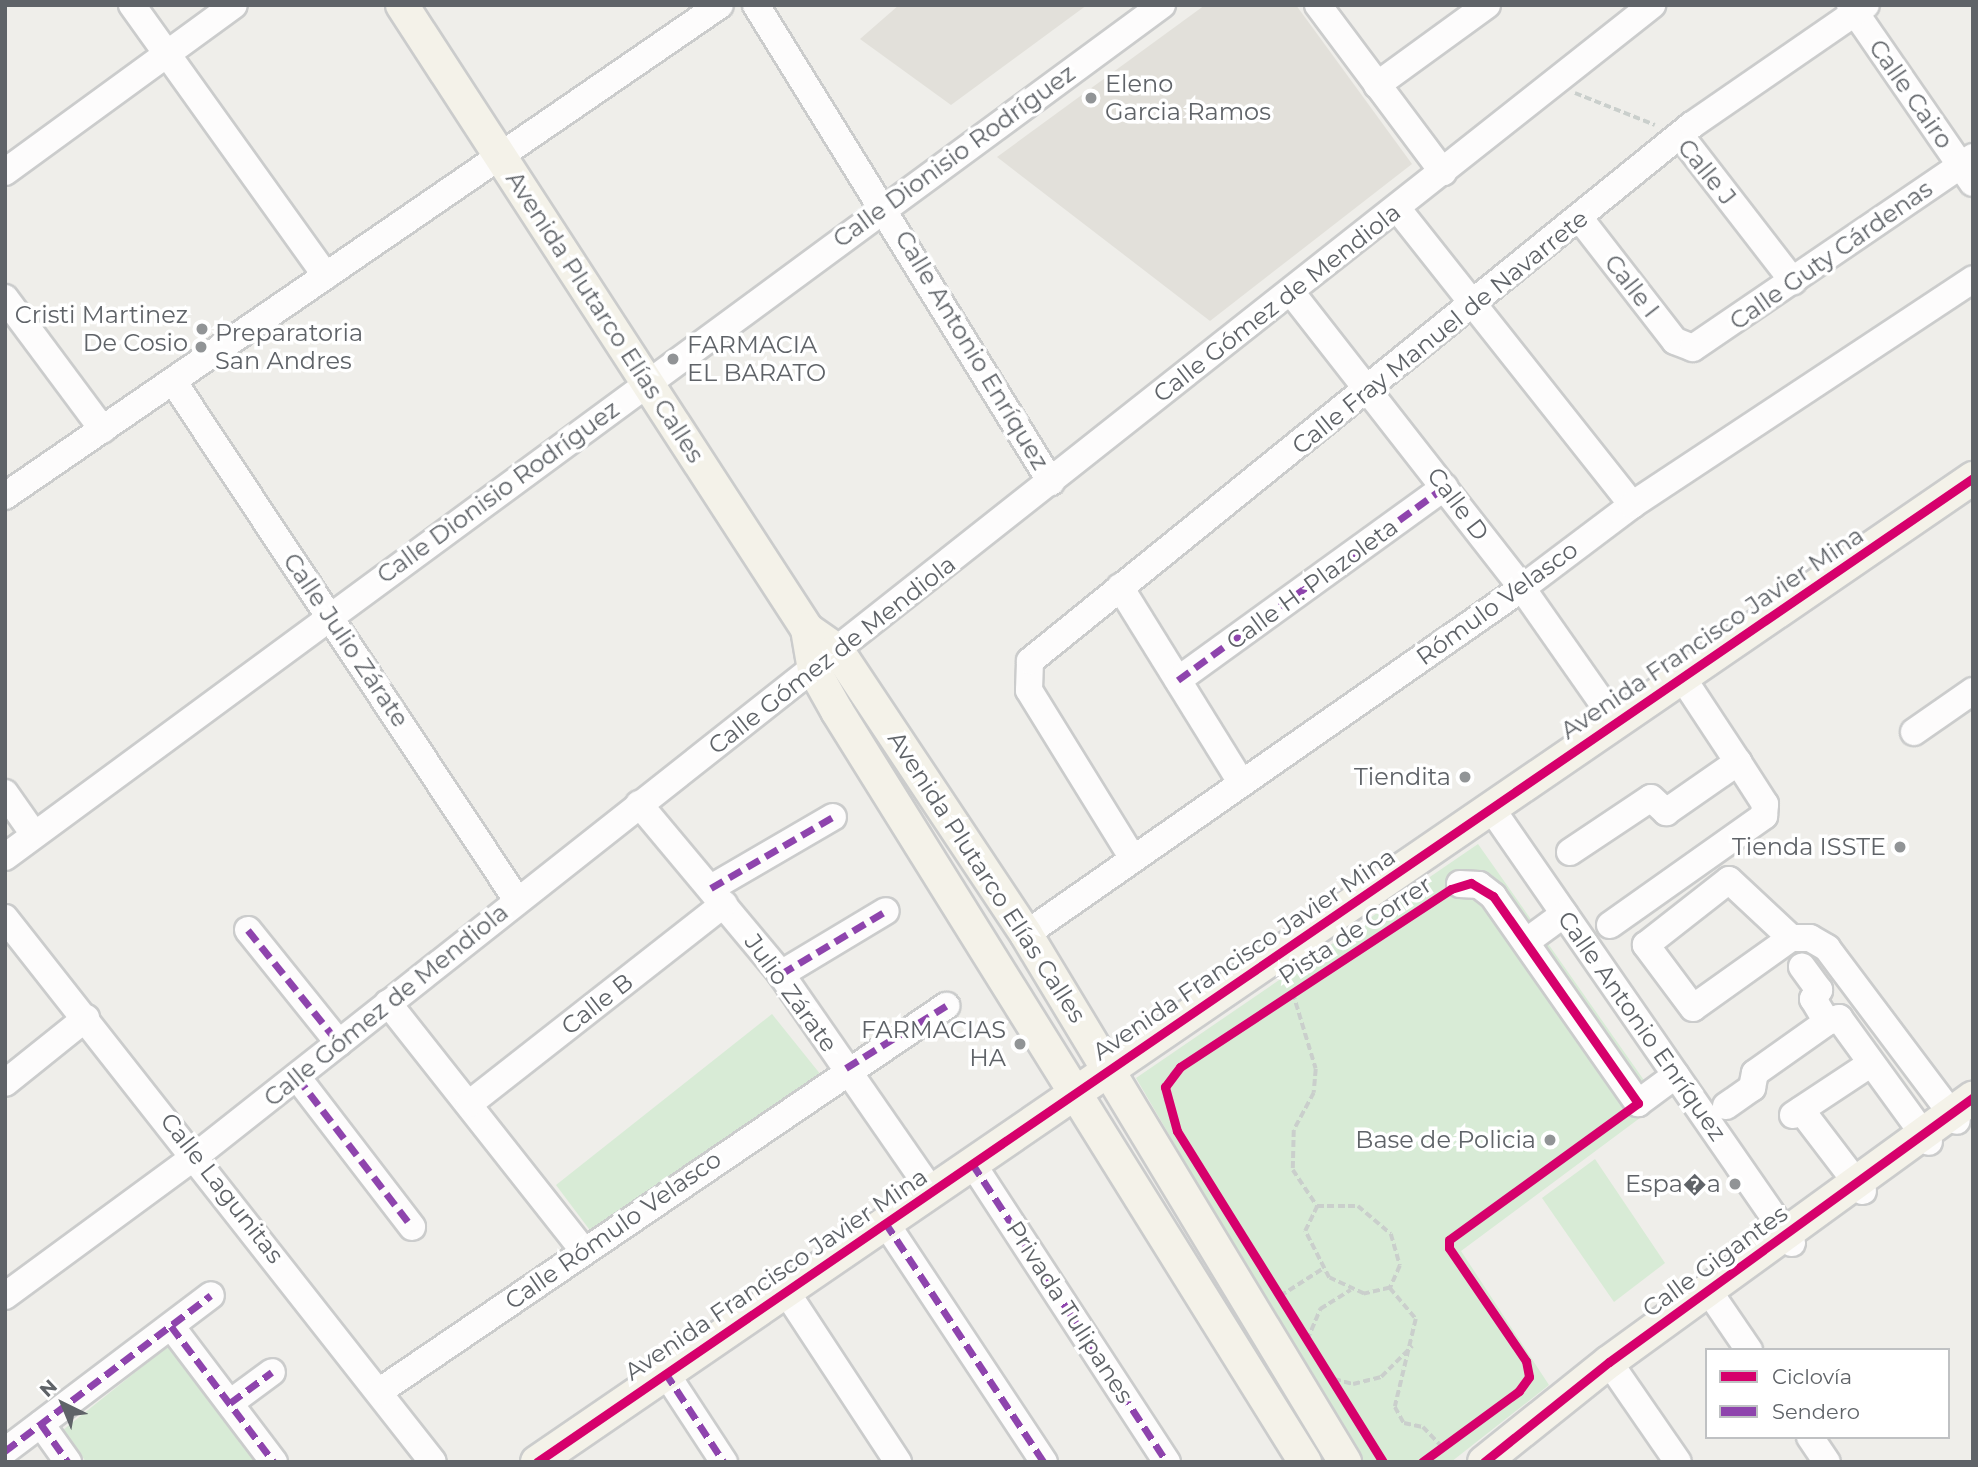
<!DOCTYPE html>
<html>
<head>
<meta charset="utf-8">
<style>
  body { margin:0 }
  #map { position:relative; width:1978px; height:1467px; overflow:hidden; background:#efeeea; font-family:Montserrat,sans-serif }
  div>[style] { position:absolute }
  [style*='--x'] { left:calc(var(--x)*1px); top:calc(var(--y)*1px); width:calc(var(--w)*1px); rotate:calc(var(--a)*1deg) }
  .education>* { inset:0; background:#e2e0da }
  .green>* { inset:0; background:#d8ebd6 }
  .path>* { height:3.5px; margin-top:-1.75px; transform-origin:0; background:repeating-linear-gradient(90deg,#cacfcc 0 7px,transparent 0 10.5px) }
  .roads { filter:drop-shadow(2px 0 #cbcccc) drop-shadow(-2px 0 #cbcccc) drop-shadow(0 2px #cbcccc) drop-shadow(0 -2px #cbcccc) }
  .minor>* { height:26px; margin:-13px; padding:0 13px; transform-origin:13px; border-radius:13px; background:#fdfcfc }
  .major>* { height:32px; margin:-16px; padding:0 16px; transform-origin:16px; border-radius:16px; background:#f4f2e9 }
  .quiet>* { height:7px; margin-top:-3.5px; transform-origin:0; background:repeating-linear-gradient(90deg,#8e44ad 0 14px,transparent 0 21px) }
  .cycleway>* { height:9px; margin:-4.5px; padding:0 4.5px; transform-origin:4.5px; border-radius:4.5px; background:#d6006c }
  .dots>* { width:19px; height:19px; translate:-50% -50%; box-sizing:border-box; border:4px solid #fff; border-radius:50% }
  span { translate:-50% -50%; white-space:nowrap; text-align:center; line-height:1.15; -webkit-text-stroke:7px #fff; paint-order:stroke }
  .poi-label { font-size:24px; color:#5f6368 }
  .left { translate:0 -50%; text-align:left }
  .right { translate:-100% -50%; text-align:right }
  .street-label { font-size:24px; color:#5f6368 }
  .frame { position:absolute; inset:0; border:7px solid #5f6368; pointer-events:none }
  .legend { position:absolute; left:1705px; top:1348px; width:245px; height:91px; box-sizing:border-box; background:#fff; border:2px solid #bfc1c3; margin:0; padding:9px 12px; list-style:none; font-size:21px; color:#5f6368 }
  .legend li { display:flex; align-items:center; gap:14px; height:35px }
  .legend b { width:35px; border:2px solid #bfc1c3 }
  .north { position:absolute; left:28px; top:1369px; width:70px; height:70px; -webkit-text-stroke:5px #fff; paint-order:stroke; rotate:317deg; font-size:19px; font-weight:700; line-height:28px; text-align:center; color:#5f6368 }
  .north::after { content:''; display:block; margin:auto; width:24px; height:32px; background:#5f6368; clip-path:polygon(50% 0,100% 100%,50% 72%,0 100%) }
</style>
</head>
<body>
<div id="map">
  <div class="education">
    <div style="clip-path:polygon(899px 5px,1087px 5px,951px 105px,860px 39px)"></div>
    <div style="clip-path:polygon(1205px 5px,1296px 5px,1412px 164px,1210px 321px,997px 157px)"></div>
  </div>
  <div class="green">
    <div style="clip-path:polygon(1478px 844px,1660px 1103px,1461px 1251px,1549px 1385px,1451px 1462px,1360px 1462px,1136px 1078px)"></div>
    <div style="clip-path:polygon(772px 1014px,821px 1075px,592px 1233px,556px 1185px)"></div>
    <div style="clip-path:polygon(1595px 1159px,1665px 1263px,1614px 1302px,1542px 1198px)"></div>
    <div style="clip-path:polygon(168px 1346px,257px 1462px,86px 1462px,63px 1430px)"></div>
  </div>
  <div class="path">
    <div style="--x:1575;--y:93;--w:86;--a:21.8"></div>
    <div style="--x:1293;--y:993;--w:79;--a:73.2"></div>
    <div style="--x:1316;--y:1069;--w:24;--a:95"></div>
    <div style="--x:1314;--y:1093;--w:42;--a:118.4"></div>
    <div style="--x:1294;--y:1130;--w:40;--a:91.4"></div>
    <div style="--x:1293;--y:1170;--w:43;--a:56.3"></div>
    <div style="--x:1178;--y:1133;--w:36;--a:-111"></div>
    <div style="--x:1165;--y:1099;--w:27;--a:-75"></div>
    <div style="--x:1172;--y:1073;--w:323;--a:-33.2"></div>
    <div style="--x:1188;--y:1149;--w:369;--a:58.1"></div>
    <div style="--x:1390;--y:1288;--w:27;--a:167"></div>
    <div style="--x:1364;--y:1294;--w:38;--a:-155"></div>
    <div style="--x:1329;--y:1278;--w:53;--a:-117.1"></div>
    <div style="--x:1305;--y:1231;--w:28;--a:-64"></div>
    <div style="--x:1317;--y:1206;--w:41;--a:0"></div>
    <div style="--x:1358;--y:1206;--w:43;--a:40.3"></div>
    <div style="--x:1391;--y:1234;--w:33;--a:74"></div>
    <div style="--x:1400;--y:1266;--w:24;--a:114"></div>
    <div style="--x:1390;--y:1288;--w:40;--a:50"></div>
    <div style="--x:1416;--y:1319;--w:90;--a:103.4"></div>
    <div style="--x:1395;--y:1407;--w:18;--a:61"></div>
    <div style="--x:1404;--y:1423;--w:19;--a:12"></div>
    <div style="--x:1423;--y:1427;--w:28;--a:46"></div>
    <div style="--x:1280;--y:1296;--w:50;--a:-32.7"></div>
    <div style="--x:1307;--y:1340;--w:34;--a:-67"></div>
    <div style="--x:1320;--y:1309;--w:36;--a:-32"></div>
    <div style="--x:1334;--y:1379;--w:20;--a:15"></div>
    <div style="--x:1353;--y:1384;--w:29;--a:-14"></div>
    <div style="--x:1381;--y:1377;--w:44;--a:-45"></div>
    <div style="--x:1422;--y:1462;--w:120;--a:-36.2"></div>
    <div style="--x:1519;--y:1391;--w:17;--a:-54"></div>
    <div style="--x:1529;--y:1377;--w:16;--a:-101"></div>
    <div style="--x:1526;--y:1361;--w:137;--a:-124.3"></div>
    <div style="--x:1449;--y:1248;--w:8;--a:-90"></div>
    <div style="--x:1449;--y:1240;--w:213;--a:-36"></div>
  </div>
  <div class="roads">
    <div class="minor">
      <div style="--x:132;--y:5;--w:333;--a:54.4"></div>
      <div style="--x:756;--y:5;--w:561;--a:58.27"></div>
      <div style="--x:1318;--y:5;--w:209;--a:53.2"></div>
      <div style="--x:1850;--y:5;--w:216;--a:55.4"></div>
      <div style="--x:1377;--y:85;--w:136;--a:-36"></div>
      <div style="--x:1680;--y:135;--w:185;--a:52.3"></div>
      <div style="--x:5;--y:172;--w:283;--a:-36.1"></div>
      <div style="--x:1397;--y:208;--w:379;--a:51.6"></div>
      <div style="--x:1581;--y:220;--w:153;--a:52.2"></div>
      <div style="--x:1675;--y:341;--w:19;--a:21"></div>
      <div style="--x:1693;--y:348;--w:339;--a:-34.3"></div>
      <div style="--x:1291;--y:292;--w:375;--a:52"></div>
      <div style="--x:1522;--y:588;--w:164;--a:55"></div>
      <div style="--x:5;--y:298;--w:164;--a:53.4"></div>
      <div style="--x:173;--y:381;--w:623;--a:56.46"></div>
      <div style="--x:5;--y:496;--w:867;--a:-34.48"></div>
      <div style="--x:1120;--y:587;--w:229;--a:58.2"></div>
      <div style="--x:1178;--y:680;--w:329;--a:-35.9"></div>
      <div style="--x:1914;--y:732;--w:72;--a:-34.8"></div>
      <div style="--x:5;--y:793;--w:49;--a:55"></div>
      <div style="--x:639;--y:804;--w:222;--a:50.1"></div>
      <div style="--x:781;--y:974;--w:264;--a:55.3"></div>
      <div style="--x:1491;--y:808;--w:529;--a:55.32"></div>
      <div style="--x:1570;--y:852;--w:97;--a:-33.7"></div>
      <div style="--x:1651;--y:798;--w:21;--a:43"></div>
      <div style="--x:1666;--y:812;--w:88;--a:-34.8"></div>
      <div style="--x:1738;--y:762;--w:102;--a:-123.4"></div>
      <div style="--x:5;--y:857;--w:1437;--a:-36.37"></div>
      <div style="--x:1132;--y:857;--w:196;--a:-121.7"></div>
      <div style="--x:1029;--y:690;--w:29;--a:-88"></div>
      <div style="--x:1030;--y:661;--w:852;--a:-39"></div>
      <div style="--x:1692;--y:125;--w:211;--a:-34.6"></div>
      <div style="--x:1460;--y:884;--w:19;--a:3"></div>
      <div style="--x:1479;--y:885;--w:18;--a:38"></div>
      <div style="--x:1493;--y:896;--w:253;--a:55"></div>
      <div style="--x:1638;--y:1103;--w:47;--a:-36.4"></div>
      <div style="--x:711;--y:888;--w:141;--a:-30.2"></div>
      <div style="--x:5;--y:918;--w:692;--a:51.81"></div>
      <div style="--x:1610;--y:925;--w:189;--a:-35.3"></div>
      <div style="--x:1764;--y:816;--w:12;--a:-85"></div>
      <div style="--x:1765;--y:804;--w:50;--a:-122.7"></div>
      <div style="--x:248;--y:930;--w:145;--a:51.2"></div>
      <div style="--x:1026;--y:934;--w:605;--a:-34.9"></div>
      <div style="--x:1522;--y:588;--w:138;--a:-37"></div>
      <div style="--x:1632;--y:505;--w:409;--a:-33.5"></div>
      <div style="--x:1791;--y:938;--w:120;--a:144.5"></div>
      <div style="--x:1693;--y:1008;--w:79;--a:-126.7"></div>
      <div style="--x:1646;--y:945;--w:105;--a:-38.1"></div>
      <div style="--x:1729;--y:880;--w:85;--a:43.1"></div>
      <div style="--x:1791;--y:938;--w:19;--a:0"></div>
      <div style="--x:1810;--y:938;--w:20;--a:30"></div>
      <div style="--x:1827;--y:948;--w:216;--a:53.1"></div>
      <div style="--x:1527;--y:941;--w:46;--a:-36.1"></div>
      <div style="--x:781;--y:974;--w:122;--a:-31"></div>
      <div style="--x:388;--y:1003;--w:316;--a:51.7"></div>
      <div style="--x:1827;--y:1022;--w:13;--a:-18"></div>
      <div style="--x:1839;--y:1018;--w:153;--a:54"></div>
      <div style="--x:297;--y:1077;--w:189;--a:52.5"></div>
      <div style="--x:5;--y:1083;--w:104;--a:-38.7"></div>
      <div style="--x:469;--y:1104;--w:324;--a:-38.1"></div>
      <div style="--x:1726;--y:1106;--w:32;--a:-35"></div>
      <div style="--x:1752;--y:1088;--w:15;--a:-79"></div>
      <div style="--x:1755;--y:1073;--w:88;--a:-35.3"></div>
      <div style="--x:1827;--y:1022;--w:27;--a:-121"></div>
      <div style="--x:1813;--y:999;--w:11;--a:-56"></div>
      <div style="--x:1819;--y:990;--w:29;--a:-126"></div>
      <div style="--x:1801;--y:1110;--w:102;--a:52.6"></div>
      <div style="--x:1793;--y:1115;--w:92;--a:-33.5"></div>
      <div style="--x:972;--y:1163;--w:357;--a:56.9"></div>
      <div style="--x:885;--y:1222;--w:288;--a:56.5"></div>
      <div style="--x:785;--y:1290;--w:206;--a:56.7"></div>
      <div style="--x:1708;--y:1290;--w:73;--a:55.7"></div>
      <div style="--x:5;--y:1296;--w:238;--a:-36.3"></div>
      <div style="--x:197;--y:1155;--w:1855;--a:-38.32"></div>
      <div style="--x:171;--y:1326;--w:171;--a:52.9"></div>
      <div style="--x:1609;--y:1362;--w:121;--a:55.4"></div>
      <div style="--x:665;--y:1372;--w:108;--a:56.8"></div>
      <div style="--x:380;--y:1391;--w:685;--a:-34.22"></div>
      <div style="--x:230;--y:1403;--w:52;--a:-36.4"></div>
      <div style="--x:41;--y:1424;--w:47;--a:54.6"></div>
      <div style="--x:1810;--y:1437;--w:30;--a:56"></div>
      <div style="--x:5;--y:1451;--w:258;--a:-37.1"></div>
    </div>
    <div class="major">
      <div style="--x:402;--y:5;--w:744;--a:57.01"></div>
      <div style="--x:807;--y:629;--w:38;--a:35"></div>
      <div style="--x:838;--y:651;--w:340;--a:56.4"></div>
      <div style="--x:1026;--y:934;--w:617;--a:58.86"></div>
      <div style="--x:807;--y:629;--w:42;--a:80.3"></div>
      <div style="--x:814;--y:670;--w:47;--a:60.7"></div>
      <div style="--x:837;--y:711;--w:885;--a:58.07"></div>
      <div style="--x:537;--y:1462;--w:1741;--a:-34.42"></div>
      <div style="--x:1484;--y:1462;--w:160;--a:-38.7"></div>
      <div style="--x:1609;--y:1362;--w:450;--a:-36"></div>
    </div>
  </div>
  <div class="quiet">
    <div style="--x:1178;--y:680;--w:329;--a:-35.9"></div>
    <div style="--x:711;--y:888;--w:141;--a:-30.2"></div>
    <div style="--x:248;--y:930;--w:145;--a:51.2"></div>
    <div style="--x:781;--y:974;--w:122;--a:-31"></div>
    <div style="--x:846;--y:1068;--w:118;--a:-31.8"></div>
    <div style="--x:297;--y:1077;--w:189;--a:52.5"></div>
    <div style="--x:972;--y:1163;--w:357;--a:56.9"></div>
    <div style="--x:885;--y:1222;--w:288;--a:56.5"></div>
    <div style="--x:171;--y:1326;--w:171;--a:52.9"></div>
    <div style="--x:665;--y:1372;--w:108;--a:56.8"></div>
    <div style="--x:230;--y:1403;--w:52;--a:-36.4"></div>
    <div style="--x:41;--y:1424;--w:47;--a:54.6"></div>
    <div style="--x:5;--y:1451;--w:258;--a:-37.1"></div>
  </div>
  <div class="cycleway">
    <div style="--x:537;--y:1462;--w:1741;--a:-34.42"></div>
    <div style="--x:1383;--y:1462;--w:390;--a:-121.9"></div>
    <div style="--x:1177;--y:1131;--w:46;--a:-105.3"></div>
    <div style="--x:1165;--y:1087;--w:25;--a:-53"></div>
    <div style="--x:1180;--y:1067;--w:324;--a:-33.3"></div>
    <div style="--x:1451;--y:889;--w:21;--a:-17"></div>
    <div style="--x:1471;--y:883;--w:26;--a:31"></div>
    <div style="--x:1493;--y:896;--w:253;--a:55"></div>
    <div style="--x:1638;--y:1103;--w:233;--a:144.1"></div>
    <div style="--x:1449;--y:1240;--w:8;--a:90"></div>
    <div style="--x:1449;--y:1248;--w:137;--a:55.7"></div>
    <div style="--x:1526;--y:1361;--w:16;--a:79"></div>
    <div style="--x:1529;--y:1377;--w:17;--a:126"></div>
    <div style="--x:1519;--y:1391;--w:120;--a:143.8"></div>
    <div style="--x:1484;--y:1462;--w:160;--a:-38.7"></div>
    <div style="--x:1609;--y:1362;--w:450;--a:-36"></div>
  </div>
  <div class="dots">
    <div style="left:1091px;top:98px;background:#919496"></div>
    <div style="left:202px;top:329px;background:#919496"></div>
    <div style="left:201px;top:347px;background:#919496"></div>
    <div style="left:673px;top:359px;background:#919496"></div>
    <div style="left:1465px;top:777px;background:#919496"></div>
    <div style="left:1900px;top:847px;background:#919496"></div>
    <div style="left:1020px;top:1044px;background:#919496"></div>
    <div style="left:1550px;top:1140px;background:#919496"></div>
    <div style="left:1735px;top:1184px;background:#919496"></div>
  </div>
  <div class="poi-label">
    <span class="left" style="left:1105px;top:98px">Eleno<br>Garcia Ramos</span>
    <span class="right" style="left:188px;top:329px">Cristi Martinez<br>De Cosio</span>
    <span class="left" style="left:215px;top:347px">Preparatoria<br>San Andres</span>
    <span class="left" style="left:687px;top:359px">FARMACIA<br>EL BARATO</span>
    <span class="right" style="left:1451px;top:777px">Tiendita</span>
    <span class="right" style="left:1886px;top:847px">Tienda ISSTE</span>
    <span class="right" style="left:1006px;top:1044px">FARMACIAS<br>HA</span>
    <span class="right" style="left:1536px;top:1140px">Base de Policia</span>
    <span class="right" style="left:1721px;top:1184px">Espa�a</span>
  </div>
  <div class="street-label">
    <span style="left:1911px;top:94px;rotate:55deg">Calle Cairo</span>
    <span style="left:954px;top:156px;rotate:-36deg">Calle Dionisio Rodríguez</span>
    <span style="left:1707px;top:172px;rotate:51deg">Calle J</span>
    <span style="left:1831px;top:255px;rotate:-35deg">Calle Guty Cárdenas</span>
    <span style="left:1632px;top:286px;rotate:52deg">Calle I</span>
    <span style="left:1277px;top:303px;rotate:-38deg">Calle Gómez de Mendiola</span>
    <span style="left:605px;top:317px;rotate:57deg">Avenida Plutarco Elías Calles</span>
    <span style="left:1440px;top:332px;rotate:-39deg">Calle Fray Manuel de Navarrete</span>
    <span style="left:972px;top:350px;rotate:59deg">Calle Antonio Enríquez</span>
    <span style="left:498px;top:492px;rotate:-36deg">Calle Dionisio Rodríguez</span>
    <span style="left:1458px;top:504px;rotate:53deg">Calle D</span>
    <span style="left:1312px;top:584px;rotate:-36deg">Calle H. Plazoleta</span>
    <span style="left:1497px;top:603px;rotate:-36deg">Rómulo Velasco</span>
    <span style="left:1712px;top:633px;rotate:-34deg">Avenida Francisco Javier Mina</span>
    <span style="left:346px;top:640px;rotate:56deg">Calle Julio Zárate</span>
    <span style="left:832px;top:655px;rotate:-38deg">Calle Gómez de Mendiola</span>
    <span style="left:987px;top:877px;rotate:57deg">Avenida Plutarco Elías Calles</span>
    <span style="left:1355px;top:930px;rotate:-33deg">Pista de Correr</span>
    <span style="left:1244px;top:954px;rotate:-34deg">Avenida Francisco Javier Mina</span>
    <span style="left:791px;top:993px;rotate:54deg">Julio Zárate</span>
    <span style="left:597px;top:1004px;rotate:-38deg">Calle B</span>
    <span style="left:386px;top:1005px;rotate:-39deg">Calle Gómez de Mendiola</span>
    <span style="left:1642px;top:1026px;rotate:55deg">Calle Antonio Enríquez</span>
    <span style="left:222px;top:1188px;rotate:52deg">Calle Lagunitas</span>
    <span style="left:613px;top:1230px;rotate:-35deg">Calle Rómulo Velasco</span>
    <span style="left:1715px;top:1261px;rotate:-36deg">Calle Gigantes</span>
    <span style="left:776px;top:1274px;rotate:-34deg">Avenida Francisco Javier Mina</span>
    <span style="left:1070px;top:1312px;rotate:57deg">Privada Tulipanes</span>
  </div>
  <div class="frame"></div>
  <ul class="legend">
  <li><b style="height:9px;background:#d6006c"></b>Ciclovía</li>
  <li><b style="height:9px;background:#8e44ad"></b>Sendero</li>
  </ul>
  <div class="north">N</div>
</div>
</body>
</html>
